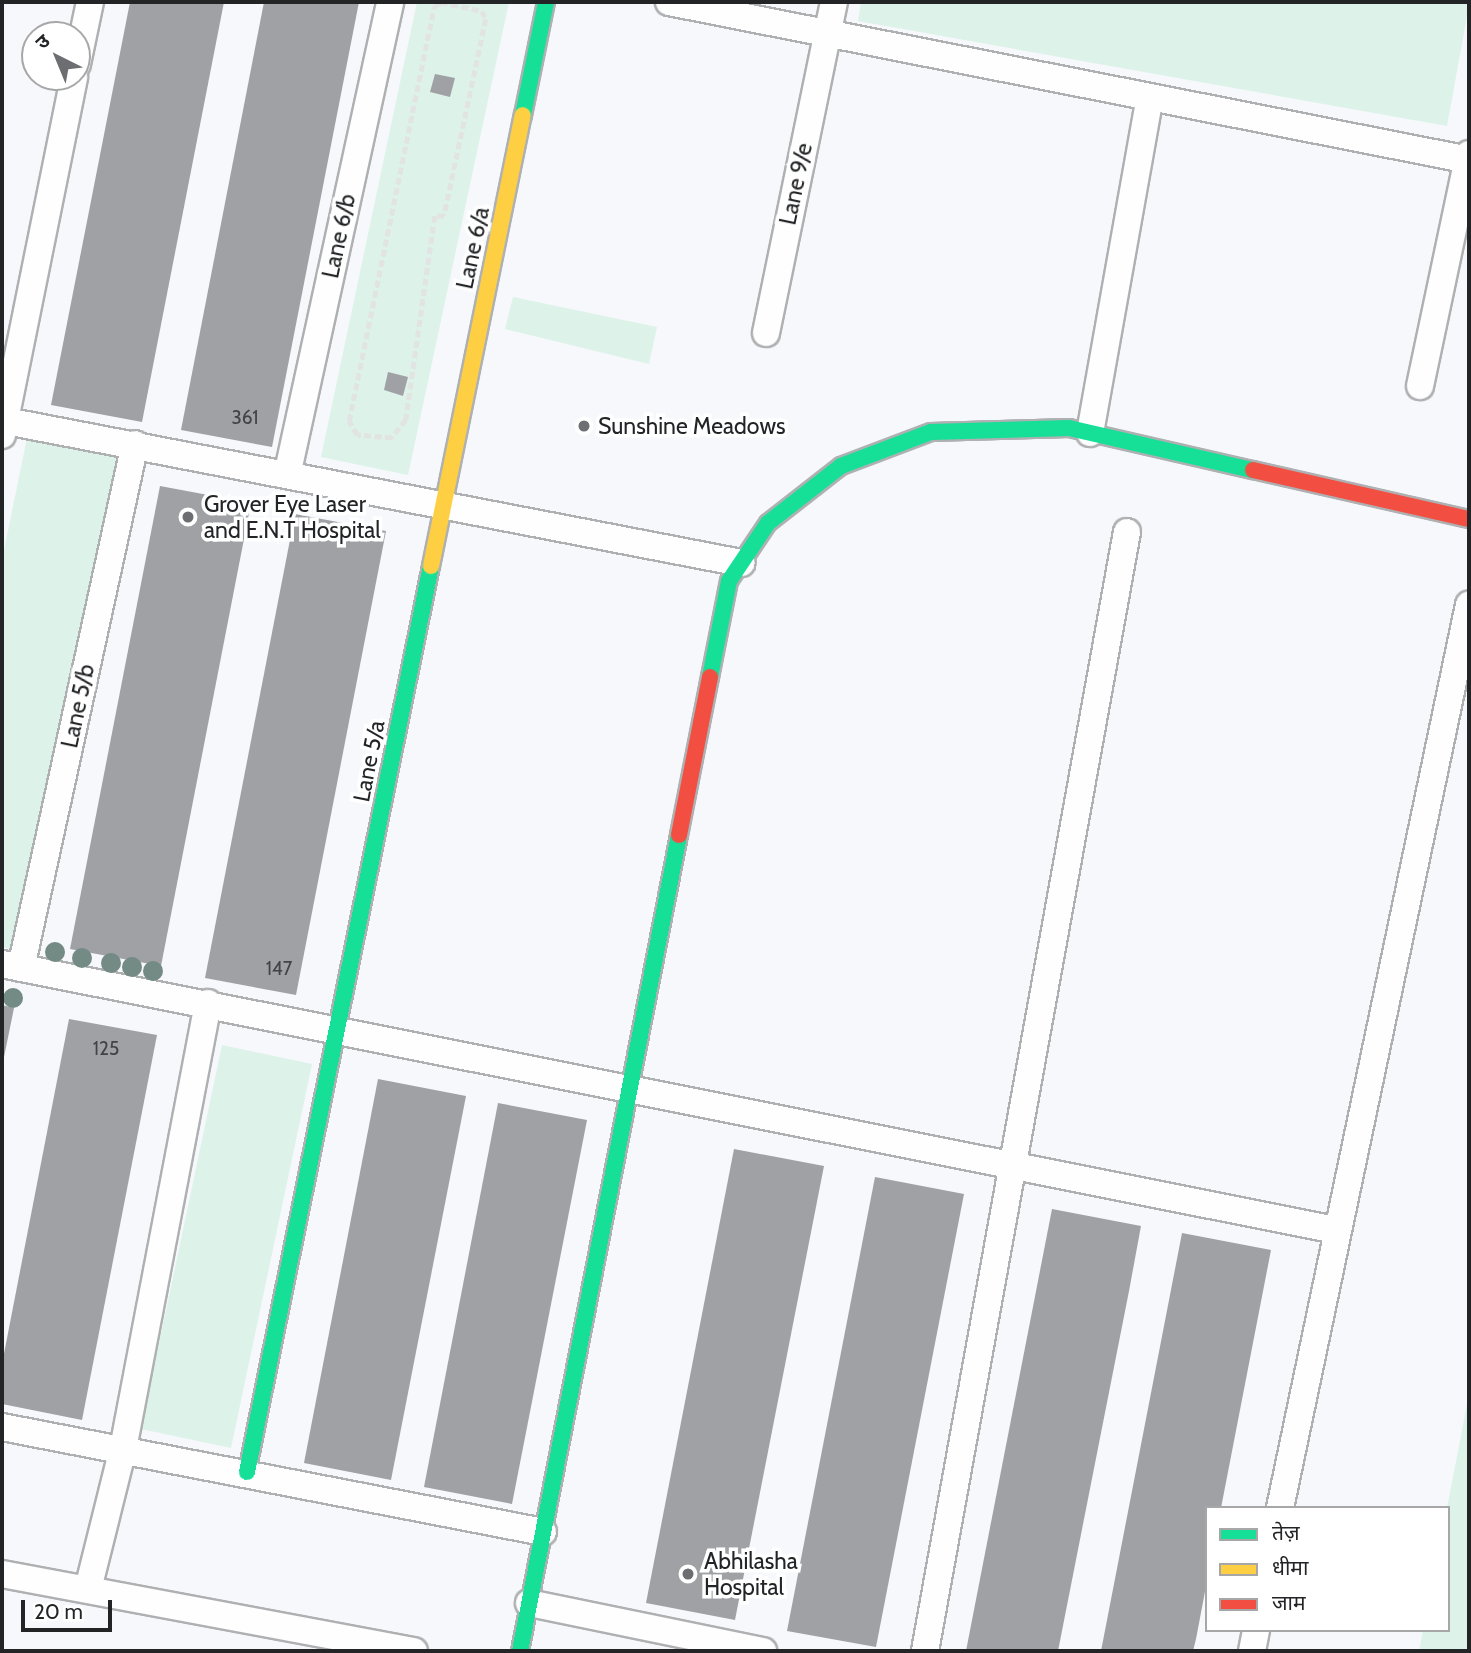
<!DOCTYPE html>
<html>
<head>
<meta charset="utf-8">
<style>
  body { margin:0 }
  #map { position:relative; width:1471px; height:1653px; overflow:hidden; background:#f6f8fb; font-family:Cabin,"Noto Sans Devanagari",sans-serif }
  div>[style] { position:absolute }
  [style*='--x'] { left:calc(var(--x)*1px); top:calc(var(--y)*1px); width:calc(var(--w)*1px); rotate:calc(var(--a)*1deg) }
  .green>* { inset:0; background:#ddf2e9 }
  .building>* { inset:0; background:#a0a1a4 }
  .path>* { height:4.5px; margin-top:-2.25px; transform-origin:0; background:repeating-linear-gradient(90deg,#e2e3e3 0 7px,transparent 0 10.5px) }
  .roads { filter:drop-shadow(2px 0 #afb0b2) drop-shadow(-2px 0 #afb0b2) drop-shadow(0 2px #afb0b2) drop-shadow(0 -2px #afb0b2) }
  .street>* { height:26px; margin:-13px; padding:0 13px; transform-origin:13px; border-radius:13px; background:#fefefe }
  .fast>* { height:16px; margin:-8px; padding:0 8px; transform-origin:8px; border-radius:8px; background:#16e098 }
  .slow>* { height:16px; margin:-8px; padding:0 8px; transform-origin:8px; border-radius:8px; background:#ffcf43 }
  .jam>* { height:16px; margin:-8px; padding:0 8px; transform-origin:8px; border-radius:8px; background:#f24e42 }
  .trees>* { width:20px; height:20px; margin:-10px; border-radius:50%; background:#738b84 }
  .dots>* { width:19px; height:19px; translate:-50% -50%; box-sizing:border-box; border:4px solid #fff; border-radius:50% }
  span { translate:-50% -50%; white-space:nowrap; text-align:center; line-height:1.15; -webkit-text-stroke:7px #fff; paint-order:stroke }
  .number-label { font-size:19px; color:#424346 }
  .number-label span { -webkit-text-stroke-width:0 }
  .street-label { font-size:23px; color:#232426 }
  .poi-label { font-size:23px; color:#232426 }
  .left { translate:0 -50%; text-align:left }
  .frame { position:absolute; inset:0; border:4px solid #232426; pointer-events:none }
  .legend { position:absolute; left:1205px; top:1506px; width:245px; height:126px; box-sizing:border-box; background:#fff; border:2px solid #a7a7a8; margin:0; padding:9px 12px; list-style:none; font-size:21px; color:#232426 }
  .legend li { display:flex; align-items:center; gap:14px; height:35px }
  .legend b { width:35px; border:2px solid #a7a7a8 }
  .north { position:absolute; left:21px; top:21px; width:70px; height:70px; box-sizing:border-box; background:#fff; border:2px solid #a7a7a8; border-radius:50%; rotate:317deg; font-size:19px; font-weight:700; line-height:28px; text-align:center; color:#232426 }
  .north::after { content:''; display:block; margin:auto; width:24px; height:32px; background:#6d6e71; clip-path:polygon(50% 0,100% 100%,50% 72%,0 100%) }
  .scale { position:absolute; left:21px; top:1600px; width:91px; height:32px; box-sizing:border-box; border:4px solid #232426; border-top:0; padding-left:9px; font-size:21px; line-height:24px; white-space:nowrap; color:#232426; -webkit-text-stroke:5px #fff; paint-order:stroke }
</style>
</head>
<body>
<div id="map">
  <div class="green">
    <div style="clip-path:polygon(417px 2px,509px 2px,408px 475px,321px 457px)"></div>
    <div style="clip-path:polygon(861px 2px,1469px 2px,1469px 5px,1447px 126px,858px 21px)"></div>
    <div style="clip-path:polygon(513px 297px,657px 327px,649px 364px,505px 329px)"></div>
    <div style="clip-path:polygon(27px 438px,117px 456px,15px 950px,2px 947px,2px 560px)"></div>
    <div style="clip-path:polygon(222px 1045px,312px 1064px,231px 1448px,141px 1429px)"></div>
    <div style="clip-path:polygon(1469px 1394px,1469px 1651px,1419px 1651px,1423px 1630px,1448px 1630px,1447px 1508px)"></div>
  </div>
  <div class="building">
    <div style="clip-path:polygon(130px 2px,224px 2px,142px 422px,51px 405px)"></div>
    <div style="clip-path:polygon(264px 2px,359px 2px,272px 447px,181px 430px)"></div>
    <div style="clip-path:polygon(435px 74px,455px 78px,450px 97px,430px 92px)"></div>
    <div style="clip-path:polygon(388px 372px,408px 377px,403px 396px,384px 390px)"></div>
    <div style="clip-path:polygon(160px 486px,251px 503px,161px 966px,70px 949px)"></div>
    <div style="clip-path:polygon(295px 514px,386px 531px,296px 995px,205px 978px)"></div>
    <div style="clip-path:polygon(2px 1005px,14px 1008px,3px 1062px,2px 1062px)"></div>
    <div style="clip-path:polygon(69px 1019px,157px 1035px,82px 1420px,2px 1404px,2px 1364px)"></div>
    <div style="clip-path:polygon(378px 1079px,466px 1096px,391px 1480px,304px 1463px)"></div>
    <div style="clip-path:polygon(498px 1103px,587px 1120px,512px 1504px,424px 1487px)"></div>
    <div style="clip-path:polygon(734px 1149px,824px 1166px,735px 1620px,646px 1603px)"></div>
    <div style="clip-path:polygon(875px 1177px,964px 1194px,876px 1647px,787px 1631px)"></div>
    <div style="clip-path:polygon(1052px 1209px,1141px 1226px,1129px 1291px,1058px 1651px,966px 1651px)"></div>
    <div style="clip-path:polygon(1182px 1233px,1271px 1250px,1221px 1508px,1207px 1508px,1207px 1581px,1196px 1639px,1193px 1651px,1101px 1651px)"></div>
  </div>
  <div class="path">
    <div style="--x:441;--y:2;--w:42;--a:12.4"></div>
    <div style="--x:482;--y:11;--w:9;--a:63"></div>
    <div style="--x:486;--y:19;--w:201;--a:102"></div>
    <div style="--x:444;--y:216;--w:9;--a:180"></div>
    <div style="--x:435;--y:216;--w:206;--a:98.1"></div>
    <div style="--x:406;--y:420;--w:23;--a:128"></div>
    <div style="--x:392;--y:438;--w:35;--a:-175"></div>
    <div style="--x:357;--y:435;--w:16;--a:-120"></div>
    <div style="--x:349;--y:421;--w:423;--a:-78.4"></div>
    <div style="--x:434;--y:7;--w:9;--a:-36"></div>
  </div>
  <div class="roads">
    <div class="street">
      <div style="--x:669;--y:2;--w:815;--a:11.17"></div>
      <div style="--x:77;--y:64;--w:63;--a:-78.2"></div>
      <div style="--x:766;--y:333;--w:338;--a:-78.4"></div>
      <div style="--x:1420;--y:386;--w:237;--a:-78.1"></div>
      <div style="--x:6;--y:421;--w:749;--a:10.93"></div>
      <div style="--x:1090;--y:433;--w:341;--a:-79.9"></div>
      <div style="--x:2;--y:435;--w:365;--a:-78.6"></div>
      <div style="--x:288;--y:471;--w:480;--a:-77.7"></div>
      <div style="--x:2;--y:964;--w:1360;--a:11.28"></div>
      <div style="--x:21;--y:968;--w:536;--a:-77.73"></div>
      <div style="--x:2;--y:1427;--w:551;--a:10.98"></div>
      <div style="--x:1280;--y:1508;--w:923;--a:-78.18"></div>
      <div style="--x:2;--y:1574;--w:419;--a:10.6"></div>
      <div style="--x:88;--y:1589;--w:144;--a:-76"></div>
      <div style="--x:123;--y:1449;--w:454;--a:-79.2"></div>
      <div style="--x:529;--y:1603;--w:239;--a:11.6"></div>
      <div style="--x:925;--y:1651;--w:1137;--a:-79.77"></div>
      <div style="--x:1252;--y:1651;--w:21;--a:-79"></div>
    </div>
    <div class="fast">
      <div style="--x:523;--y:115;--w:115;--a:-78.5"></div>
      <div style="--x:710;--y:677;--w:98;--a:-78.8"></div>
      <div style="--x:729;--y:581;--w:70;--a:-56.1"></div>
      <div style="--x:768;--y:523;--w:93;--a:-38"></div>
      <div style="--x:841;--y:466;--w:96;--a:-20.7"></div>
      <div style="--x:931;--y:432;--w:138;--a:-1.7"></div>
      <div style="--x:1069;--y:428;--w:189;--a:12.9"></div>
      <div style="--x:247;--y:1472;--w:924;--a:-78.52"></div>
      <div style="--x:520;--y:1651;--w:831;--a:-78.97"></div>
    </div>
    <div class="slow">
      <div style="--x:431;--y:566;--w:460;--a:-78.5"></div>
    </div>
    <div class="jam">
      <div style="--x:1253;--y:470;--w:221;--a:12.8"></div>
      <div style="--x:679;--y:835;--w:161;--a:-78.9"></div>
    </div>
  </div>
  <div class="trees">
    <div style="left:55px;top:952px"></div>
    <div style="left:82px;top:958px"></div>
    <div style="left:111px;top:963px"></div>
    <div style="left:132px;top:967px"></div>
    <div style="left:153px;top:971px"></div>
    <div style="left:13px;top:998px"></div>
  </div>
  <div class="dots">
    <div style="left:584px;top:426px;background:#6d6e71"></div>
    <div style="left:188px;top:517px;background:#6d6e71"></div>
    <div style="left:688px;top:1574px;background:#6d6e71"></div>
  </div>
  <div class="number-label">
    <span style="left:245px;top:418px">361</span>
    <span style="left:279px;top:969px">147</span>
    <span style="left:106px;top:1049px">125</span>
  </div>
  <div class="street-label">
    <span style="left:796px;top:184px;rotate:-78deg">Lane 9/e</span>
    <span style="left:339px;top:236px;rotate:-78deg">Lane 6/b</span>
    <span style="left:473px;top:248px;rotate:-78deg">Lane 6/a</span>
    <span style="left:78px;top:706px;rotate:-78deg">Lane 5/b</span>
    <span style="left:369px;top:761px;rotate:-79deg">Lane 5/a</span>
  </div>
  <div class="poi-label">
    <span class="left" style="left:598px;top:426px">Sunshine Meadows</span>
    <span class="left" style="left:204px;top:517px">Grover Eye Laser<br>and E.N.T Hospital</span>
    <span class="left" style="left:704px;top:1574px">Abhilasha<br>Hospital</span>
  </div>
  <div class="frame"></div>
  <ul class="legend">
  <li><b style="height:9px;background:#16e098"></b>तेज़</li>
  <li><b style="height:9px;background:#ffcf43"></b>धीमा</li>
  <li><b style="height:9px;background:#f24e42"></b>जाम</li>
  </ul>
  <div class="north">उ</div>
  <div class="scale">20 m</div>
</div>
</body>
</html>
